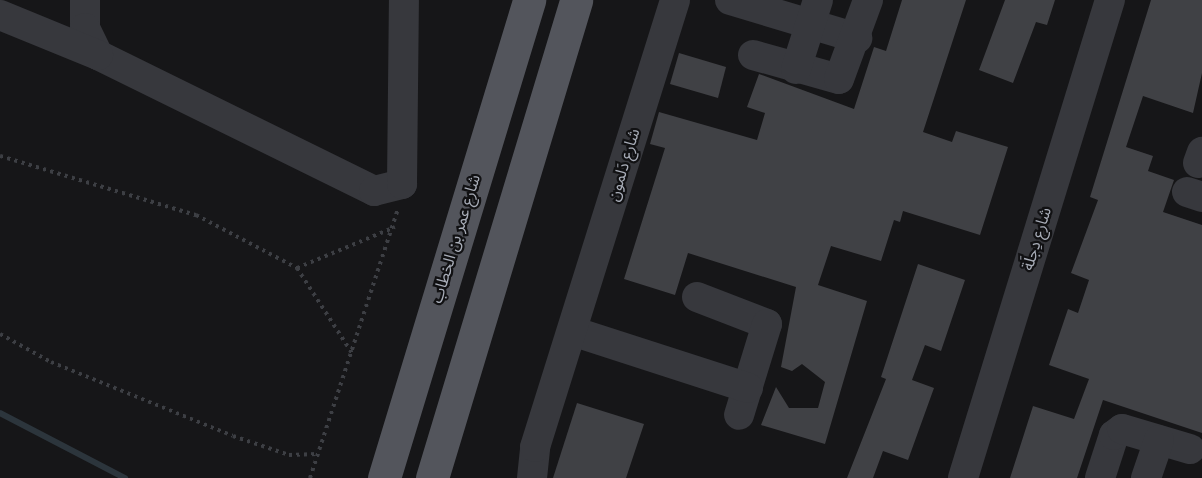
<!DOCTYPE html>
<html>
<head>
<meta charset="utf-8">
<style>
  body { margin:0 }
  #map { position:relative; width:1202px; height:478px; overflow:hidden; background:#161618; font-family:Montserrat,"Noto Sans Arabic",sans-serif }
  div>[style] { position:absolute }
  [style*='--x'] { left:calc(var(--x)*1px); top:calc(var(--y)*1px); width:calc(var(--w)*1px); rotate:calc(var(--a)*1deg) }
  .stream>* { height:6px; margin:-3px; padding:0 3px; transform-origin:3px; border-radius:3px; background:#2c353c }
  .building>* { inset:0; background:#404145 }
  .path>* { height:4px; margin-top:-2px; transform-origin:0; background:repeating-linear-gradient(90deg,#3d3f44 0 3px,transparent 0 7.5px) }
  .minor>* { height:30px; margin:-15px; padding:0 15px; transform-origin:15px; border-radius:15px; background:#37383d }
  .major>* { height:33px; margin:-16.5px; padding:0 16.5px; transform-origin:16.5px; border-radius:16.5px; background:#53555c }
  span { translate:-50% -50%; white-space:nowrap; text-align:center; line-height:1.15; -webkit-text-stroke:4.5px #111113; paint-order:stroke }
  .street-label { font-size:16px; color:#a8adb8 }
</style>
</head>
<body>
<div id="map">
  <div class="stream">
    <div style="--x:0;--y:413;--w:141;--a:27.5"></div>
  </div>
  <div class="building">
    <div style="clip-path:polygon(902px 0,966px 0,923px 132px,952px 142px,956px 131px,1008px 147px,980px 235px,903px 211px,900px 222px,894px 220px,881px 261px,831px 246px,818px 285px,867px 301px,825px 444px,761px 425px,776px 387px,789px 408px,818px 408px,825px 382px,802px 364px,792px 371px,781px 367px,796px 287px,688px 253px,675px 295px,624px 279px,665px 148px,650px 144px,659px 112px,757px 140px,765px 113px,747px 107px,759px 74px,854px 109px,874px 47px,886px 51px)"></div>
    <div style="clip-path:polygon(1005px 0,1055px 0,1047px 25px,1036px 22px,1013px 83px,979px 70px)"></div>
    <div style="clip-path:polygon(1151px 0,1202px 0,1202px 73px,1193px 113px,1143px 96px,1126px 147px,1153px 156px,1148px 171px,1174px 180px,1163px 212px,1202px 225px,1202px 433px,1103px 400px,1077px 478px,1010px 478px,1033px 406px,1074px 419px,1089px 379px,1049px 365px,1068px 309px,1078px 313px,1089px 280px,1071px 273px,1098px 200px,1090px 197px)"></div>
    <div style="clip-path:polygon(679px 53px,726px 67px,718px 98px,670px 84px)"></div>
    <div style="clip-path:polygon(918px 264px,965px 280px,941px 351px,925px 345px,912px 380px,934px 388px,908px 460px,883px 451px,873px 478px,847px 478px,886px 379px,881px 377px)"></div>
    <div style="clip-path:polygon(577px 403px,644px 424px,626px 478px,553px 478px)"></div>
  </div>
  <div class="path">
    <div style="--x:0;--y:156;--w:205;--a:16.8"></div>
    <div style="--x:196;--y:215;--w:114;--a:27.7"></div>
    <div style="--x:297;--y:268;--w:101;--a:57.1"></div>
    <div style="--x:297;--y:268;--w:106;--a:-22.7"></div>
    <div style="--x:0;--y:334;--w:58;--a:28.8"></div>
    <div style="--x:51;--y:362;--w:196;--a:22.1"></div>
    <div style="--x:233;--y:436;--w:59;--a:18.7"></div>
    <div style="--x:289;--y:455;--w:29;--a:-2"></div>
    <div style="--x:310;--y:478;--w:284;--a:-71.9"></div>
  </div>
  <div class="minor">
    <div style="--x:85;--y:0;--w:28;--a:90"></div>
    <div style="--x:85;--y:28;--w:30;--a:64"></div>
    <div style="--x:98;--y:55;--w:308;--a:26.2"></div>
    <div style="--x:374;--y:191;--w:29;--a:-14"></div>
    <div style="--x:402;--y:184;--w:184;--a:-89.4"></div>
    <div style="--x:730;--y:0;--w:133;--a:16.7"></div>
    <div style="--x:0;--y:15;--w:106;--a:22.2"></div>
    <div style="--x:753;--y:55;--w:89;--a:15.6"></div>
    <div style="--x:839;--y:79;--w:84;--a:-69.8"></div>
    <div style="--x:796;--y:69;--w:72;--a:-72.3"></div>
    <div style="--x:1198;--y:163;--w:12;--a:-70"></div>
    <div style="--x:1187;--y:192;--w:16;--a:18"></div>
    <div style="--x:697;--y:297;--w:75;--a:21.1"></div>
    <div style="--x:767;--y:324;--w:95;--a:107.1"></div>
    <div style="--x:572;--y:331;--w:185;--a:17.9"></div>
    <div style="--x:532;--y:478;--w:31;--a:-84"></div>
    <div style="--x:535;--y:447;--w:468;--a:-72.6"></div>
    <div style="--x:963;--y:478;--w:500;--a:-72.91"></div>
    <div style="--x:1100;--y:478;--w:45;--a:-72"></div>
    <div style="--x:1114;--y:435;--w:10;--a:-37"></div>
    <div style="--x:1122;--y:429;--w:71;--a:16.4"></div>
    <div style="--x:1146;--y:478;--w:40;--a:-71.1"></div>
  </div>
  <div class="major">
    <div style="--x:384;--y:478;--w:500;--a:-73.1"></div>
    <div style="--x:432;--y:478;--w:499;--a:-73.2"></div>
  </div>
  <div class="street-label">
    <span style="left:624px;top:165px;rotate:-73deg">شارع دَلمون</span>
    <span style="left:456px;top:239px;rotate:-73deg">شارع عمر بن الخطاب</span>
    <span style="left:1037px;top:239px;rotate:-73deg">شارع دِجلَة</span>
  </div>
</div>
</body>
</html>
